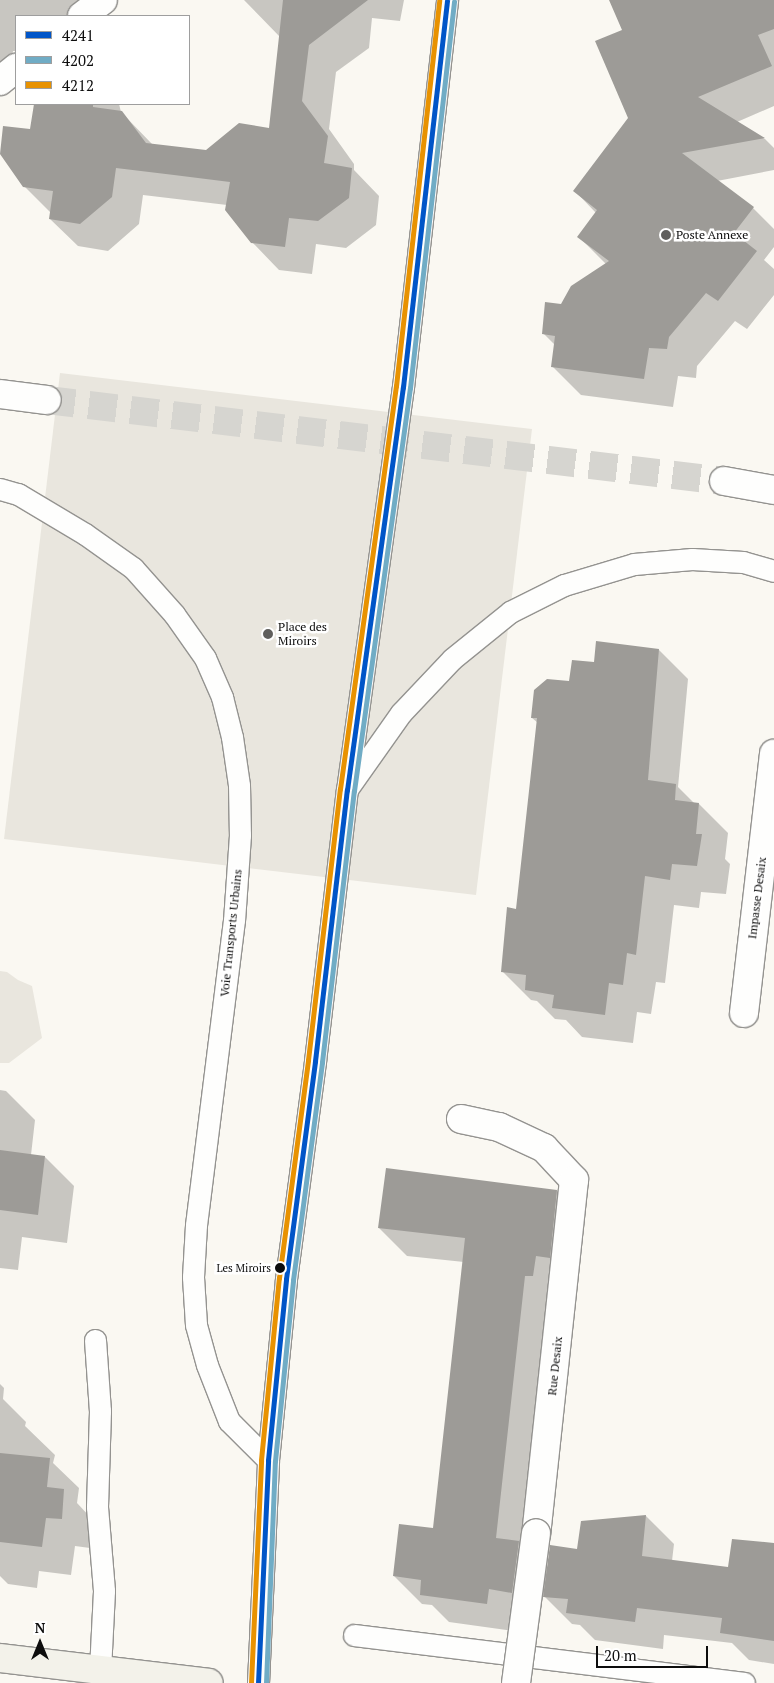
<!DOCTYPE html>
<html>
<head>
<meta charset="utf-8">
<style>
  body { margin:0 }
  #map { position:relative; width:774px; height:1683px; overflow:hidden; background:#faf8f2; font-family:"PT Serif",serif }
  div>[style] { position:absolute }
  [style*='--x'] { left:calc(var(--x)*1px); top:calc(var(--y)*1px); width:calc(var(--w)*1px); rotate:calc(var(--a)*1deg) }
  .plaza>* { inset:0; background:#e9e6de }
  .shadow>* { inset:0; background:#0003 }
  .building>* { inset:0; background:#9d9b97 }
  .street-tunnel>* { height:28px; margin-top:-14px; transform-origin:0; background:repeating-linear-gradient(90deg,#d6d5d0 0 28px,transparent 0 42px) }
  .roads { filter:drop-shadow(1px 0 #949390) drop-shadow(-1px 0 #949390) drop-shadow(0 1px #949390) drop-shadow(0 -1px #949390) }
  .lane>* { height:21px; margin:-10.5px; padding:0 10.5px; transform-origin:10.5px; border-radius:10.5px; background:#fefefd }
  .street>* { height:28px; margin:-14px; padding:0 14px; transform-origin:14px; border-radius:14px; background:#fefefd }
  .secondary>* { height:28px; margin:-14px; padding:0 14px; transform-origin:14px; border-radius:14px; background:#f3f2ea }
  .bridges { filter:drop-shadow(1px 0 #949390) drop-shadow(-1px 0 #949390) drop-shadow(0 1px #949390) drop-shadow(0 -1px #949390) }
  .street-bridge>* { height:28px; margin:-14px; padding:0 14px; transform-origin:14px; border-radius:14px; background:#fefefd }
  .bus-1>* { height:5px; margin:-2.5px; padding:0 2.5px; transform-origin:2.5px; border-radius:2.5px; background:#0055c8 }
  .bus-2>* { height:5px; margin:-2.5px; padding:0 2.5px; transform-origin:2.5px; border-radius:2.5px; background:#70acc5 }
  .bus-3>* { height:5px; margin:-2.5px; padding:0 2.5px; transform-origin:2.5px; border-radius:2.5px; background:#e89201 }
  .dots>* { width:14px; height:14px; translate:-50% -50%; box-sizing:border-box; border:2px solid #fff; border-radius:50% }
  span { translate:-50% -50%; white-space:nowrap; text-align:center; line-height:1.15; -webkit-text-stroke:5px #fff; paint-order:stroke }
  .bus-label { font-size:11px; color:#0d0d0d }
  .right { translate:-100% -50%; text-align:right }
  .poi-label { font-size:12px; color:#0d0d0d }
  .left { translate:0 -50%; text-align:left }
  .street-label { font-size:12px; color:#0d0d0d }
  .legend { position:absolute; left:15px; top:15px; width:175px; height:90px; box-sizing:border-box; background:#fff; border:1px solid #9e9e9e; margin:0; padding:6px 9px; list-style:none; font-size:15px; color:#0d0d0d }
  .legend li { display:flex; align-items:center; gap:10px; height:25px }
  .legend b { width:25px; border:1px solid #9e9e9e }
  .north { position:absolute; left:15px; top:1618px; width:50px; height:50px; -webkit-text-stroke:4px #fff; paint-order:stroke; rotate:0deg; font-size:14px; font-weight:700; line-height:20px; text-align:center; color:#0d0d0d }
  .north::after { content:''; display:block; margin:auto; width:18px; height:22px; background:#0d0d0d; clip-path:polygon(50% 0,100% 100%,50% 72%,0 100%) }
  .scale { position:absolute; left:596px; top:1646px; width:112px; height:22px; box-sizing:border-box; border:2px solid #0d0d0d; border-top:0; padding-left:6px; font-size:15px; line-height:18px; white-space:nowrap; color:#0d0d0d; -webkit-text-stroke:4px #fff; paint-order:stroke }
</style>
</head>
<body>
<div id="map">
  <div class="plaza">
    <div style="clip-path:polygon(60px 373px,532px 429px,476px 895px,4px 839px)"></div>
    <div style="clip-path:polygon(0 971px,7px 972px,18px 980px,32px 986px,42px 1038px,9px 1063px,0 1063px)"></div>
  </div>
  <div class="shadow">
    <div style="clip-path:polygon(0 0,108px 0,105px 16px,77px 12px,77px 16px,16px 16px,16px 51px,13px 51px,11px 63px,0 62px)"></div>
    <div style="clip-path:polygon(244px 0,404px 0,400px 21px,372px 18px,369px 48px,336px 72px,329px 129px,354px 164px,354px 170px,379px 196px,376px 225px,346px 248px,316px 244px,312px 274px,279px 270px,252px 242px,227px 205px,143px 195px,139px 224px,108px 251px,78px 246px,50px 219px,51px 213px,24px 186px,35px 104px,119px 104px,121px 112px,153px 145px,206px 151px,270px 130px,280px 37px)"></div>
    <div style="clip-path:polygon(611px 0,774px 0,774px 106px,737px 122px,765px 139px,774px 148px,774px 170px,717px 181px,753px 208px,774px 229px,774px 247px,764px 260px,774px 269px,774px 295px,747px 329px,735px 321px,697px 366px,696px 378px,678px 376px,673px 407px,581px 395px,552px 366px,555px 345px,543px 333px,562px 305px,606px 264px,579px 237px,596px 213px,575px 191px,629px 118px,624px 31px)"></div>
    <div style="clip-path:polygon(659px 650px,688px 679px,678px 787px,694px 803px,699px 804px,728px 833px,725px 859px,730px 864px,726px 894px,701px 892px,699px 908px,674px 905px,665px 983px,656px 982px,651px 1014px,637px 1012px,633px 1043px,582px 1037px,566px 1020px,555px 1019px,537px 1001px,531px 1000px,502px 971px,517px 911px,538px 723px,532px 718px,570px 682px,595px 664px)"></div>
    <div style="clip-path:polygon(0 1090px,6px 1091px,35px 1120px,31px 1155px,45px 1157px,74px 1186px,67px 1243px,22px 1237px,18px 1270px,0 1268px)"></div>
    <div style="clip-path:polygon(557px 1191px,584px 1219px,577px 1285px,564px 1283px,525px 1549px,548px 1571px,578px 1550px,582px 1522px,646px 1516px,674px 1544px,672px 1561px,729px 1568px,774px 1544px,774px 1664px,749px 1660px,732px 1643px,664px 1635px,663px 1649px,595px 1640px,580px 1625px,572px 1624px,543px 1595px,540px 1620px,516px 1616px,514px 1631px,449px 1622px,432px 1605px,422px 1604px,394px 1576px,434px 1530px,464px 1262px,407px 1256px,379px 1228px)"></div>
    <div style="clip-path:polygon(0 1384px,4px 1388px,3px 1399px,26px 1422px,25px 1426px,55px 1455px,53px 1463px,79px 1488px,77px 1503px,92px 1519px,90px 1548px,75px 1546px,71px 1575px,39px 1571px,37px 1588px,8px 1584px,0 1576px)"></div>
  </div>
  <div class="building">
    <div style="clip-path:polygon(283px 0,368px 0,309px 45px,302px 101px,328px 136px,324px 163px,352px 168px,349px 198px,318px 221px,289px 218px,285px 247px,251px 243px,225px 210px,230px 182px,174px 175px,116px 168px,112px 197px,80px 224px,49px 219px,53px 191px,23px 187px,0 154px,3px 126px,30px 129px,34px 104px,93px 104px,93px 107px,122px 111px,146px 143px,206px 150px,239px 123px,269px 128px)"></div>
    <div style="clip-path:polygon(609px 0,774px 0,774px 29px,758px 35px,772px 66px,698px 97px,765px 138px,682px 153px,754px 207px,734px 233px,757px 251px,718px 301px,706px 293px,669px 337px,667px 349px,649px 348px,644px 379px,551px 367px,555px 336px,542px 334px,545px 302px,561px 304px,571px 286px,609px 261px,577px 237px,597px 210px,573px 191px,628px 118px,595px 41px,622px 30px)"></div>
    <div style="clip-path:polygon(596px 641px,659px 649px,648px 780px,676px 784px,675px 800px,699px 803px,696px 834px,702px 834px,697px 866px,672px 864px,670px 880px,645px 876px,636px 955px,627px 953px,623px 985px,609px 983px,605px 1015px,552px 1008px,554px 995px,525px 990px,526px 975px,501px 972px,507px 907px,516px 909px,537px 718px,531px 718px,534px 690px,547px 679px,569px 681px,572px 660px,594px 662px)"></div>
    <div style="clip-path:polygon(0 1150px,45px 1156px,38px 1215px,0 1210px)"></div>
    <div style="clip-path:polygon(386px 1168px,557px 1190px,550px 1258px,536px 1256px,533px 1276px,525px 1276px,496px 1538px,519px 1541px,512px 1593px,489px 1589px,487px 1604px,420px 1595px,421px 1580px,393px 1576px,399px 1524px,433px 1528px,465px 1238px,378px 1228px)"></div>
    <div style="clip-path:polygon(0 1453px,50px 1458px,47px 1487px,64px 1489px,62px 1519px,46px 1518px,42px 1547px,0 1542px)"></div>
    <div style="clip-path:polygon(646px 1515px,642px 1556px,728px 1567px,732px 1539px,774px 1543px,774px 1641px,720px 1633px,722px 1618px,637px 1608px,635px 1622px,566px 1613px,568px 1599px,543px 1597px,550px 1545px,577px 1549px,581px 1521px)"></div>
  </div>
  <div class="street-tunnel">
    <div style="--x:47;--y:400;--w:682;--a:6.82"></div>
  </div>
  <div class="roads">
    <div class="lane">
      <div style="--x:0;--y:489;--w:19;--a:16"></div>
      <div style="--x:18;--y:494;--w:78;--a:30.8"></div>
      <div style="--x:85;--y:534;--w:59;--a:35.3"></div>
      <div style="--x:133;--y:568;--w:62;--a:48.3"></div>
      <div style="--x:174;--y:614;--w:54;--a:54.8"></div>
      <div style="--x:205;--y:658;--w:43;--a:66.4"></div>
      <div style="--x:222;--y:697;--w:41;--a:76"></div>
      <div style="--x:232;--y:737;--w:49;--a:81.7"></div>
      <div style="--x:239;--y:785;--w:50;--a:88.9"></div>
      <div style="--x:240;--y:835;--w:85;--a:94"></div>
      <div style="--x:234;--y:920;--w:307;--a:97.1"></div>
      <div style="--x:196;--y:1225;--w:52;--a:93.3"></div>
      <div style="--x:193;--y:1277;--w:48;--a:86.4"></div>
      <div style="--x:196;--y:1325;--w:41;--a:74.6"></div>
      <div style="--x:207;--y:1365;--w:60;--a:68.6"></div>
      <div style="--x:229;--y:1421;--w:55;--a:45"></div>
      <div style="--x:348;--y:788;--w:92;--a:-54.8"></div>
      <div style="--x:401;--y:713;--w:74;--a:-46.6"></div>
      <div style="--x:452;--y:659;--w:75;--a:-39"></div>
      <div style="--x:510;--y:612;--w:60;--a:-26.6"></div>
      <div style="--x:564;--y:585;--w:73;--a:-16.7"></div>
      <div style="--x:634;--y:564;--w:58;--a:-4.9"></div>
      <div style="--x:692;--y:559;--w:51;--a:3.4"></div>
      <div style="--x:743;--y:562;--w:32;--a:16"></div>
      <div style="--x:95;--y:1340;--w:71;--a:86"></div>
      <div style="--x:100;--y:1411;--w:96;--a:91.8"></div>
      <div style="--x:97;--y:1507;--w:84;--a:85.2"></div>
      <div style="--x:104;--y:1591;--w:78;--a:92.9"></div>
      <div style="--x:354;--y:1635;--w:393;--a:7"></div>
      <div style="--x:258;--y:1683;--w:223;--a:-87.4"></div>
      <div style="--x:268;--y:1460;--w:182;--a:-84.3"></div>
      <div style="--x:286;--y:1279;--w:220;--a:-82.4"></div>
      <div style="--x:315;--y:1061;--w:273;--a:-83.3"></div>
      <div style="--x:347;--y:790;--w:407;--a:-82.1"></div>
      <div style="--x:403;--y:387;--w:389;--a:-83.5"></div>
    </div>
    <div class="street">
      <div style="--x:82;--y:16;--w:26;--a:-37"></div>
      <div style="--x:0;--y:81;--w:21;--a:-39"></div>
      <div style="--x:0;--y:394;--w:47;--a:7.3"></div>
      <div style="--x:724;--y:481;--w:51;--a:10.2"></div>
      <div style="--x:744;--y:1013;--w:261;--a:-83.4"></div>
      <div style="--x:461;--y:1119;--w:39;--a:12"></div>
      <div style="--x:499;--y:1127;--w:50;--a:25"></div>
      <div style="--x:544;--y:1148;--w:44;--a:46.8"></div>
      <div style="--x:574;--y:1180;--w:355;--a:96.1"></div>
    </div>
    <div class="secondary">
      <div style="--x:0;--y:1658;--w:210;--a:6.8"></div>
    </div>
  </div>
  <div class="bridges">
    <div class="street-bridge">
      <div style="--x:516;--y:1683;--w:151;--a:-82.4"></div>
    </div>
  </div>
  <div class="bus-1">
    <div style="--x:258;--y:1683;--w:223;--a:-87.4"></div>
    <div style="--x:268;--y:1460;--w:182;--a:-84.3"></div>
    <div style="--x:286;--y:1279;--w:220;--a:-82.4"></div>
    <div style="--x:315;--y:1061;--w:273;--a:-83.3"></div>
    <div style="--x:347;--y:790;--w:407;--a:-82.1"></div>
    <div style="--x:403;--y:387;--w:389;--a:-83.5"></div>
  </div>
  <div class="bus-2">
    <div style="--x:266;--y:1683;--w:222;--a:-87.7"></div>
    <div style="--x:275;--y:1461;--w:182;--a:-84.3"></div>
    <div style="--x:293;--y:1280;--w:220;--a:-82.4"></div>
    <div style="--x:322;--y:1062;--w:273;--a:-83.3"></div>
    <div style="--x:354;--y:791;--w:407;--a:-82.1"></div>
    <div style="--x:410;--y:388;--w:389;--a:-83.5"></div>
  </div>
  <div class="bus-3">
    <div style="--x:251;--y:1683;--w:223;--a:-87.4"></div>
    <div style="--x:261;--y:1460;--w:183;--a:-84.4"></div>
    <div style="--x:279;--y:1278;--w:220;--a:-82.4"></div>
    <div style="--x:308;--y:1060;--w:273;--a:-83.3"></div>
    <div style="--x:340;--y:789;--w:407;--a:-82.1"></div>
    <div style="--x:396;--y:386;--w:388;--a:-83.6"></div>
  </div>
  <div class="dots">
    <div style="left:666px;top:235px;background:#605f5d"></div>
    <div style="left:268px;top:634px;background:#605f5d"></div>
    <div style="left:280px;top:1268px;background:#0d0d0d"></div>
  </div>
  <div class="bus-label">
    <span class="right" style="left:271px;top:1268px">Les Miroirs</span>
  </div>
  <div class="poi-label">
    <span class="left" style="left:676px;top:235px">Poste Annexe</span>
    <span class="left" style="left:278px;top:634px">Place des<br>Miroirs</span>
  </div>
  <div class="street-label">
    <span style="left:757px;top:898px;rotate:-83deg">Impasse Desaix</span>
    <span style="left:231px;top:933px;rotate:-84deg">Voie Transports Urbains</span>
    <span style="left:555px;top:1366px;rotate:-84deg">Rue Desaix</span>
  </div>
  <ul class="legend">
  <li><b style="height:6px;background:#0055c8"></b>4241</li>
  <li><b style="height:6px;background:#70acc5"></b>4202</li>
  <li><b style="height:6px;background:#e89201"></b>4212</li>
  </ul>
  <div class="north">N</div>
  <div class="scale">20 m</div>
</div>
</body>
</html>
